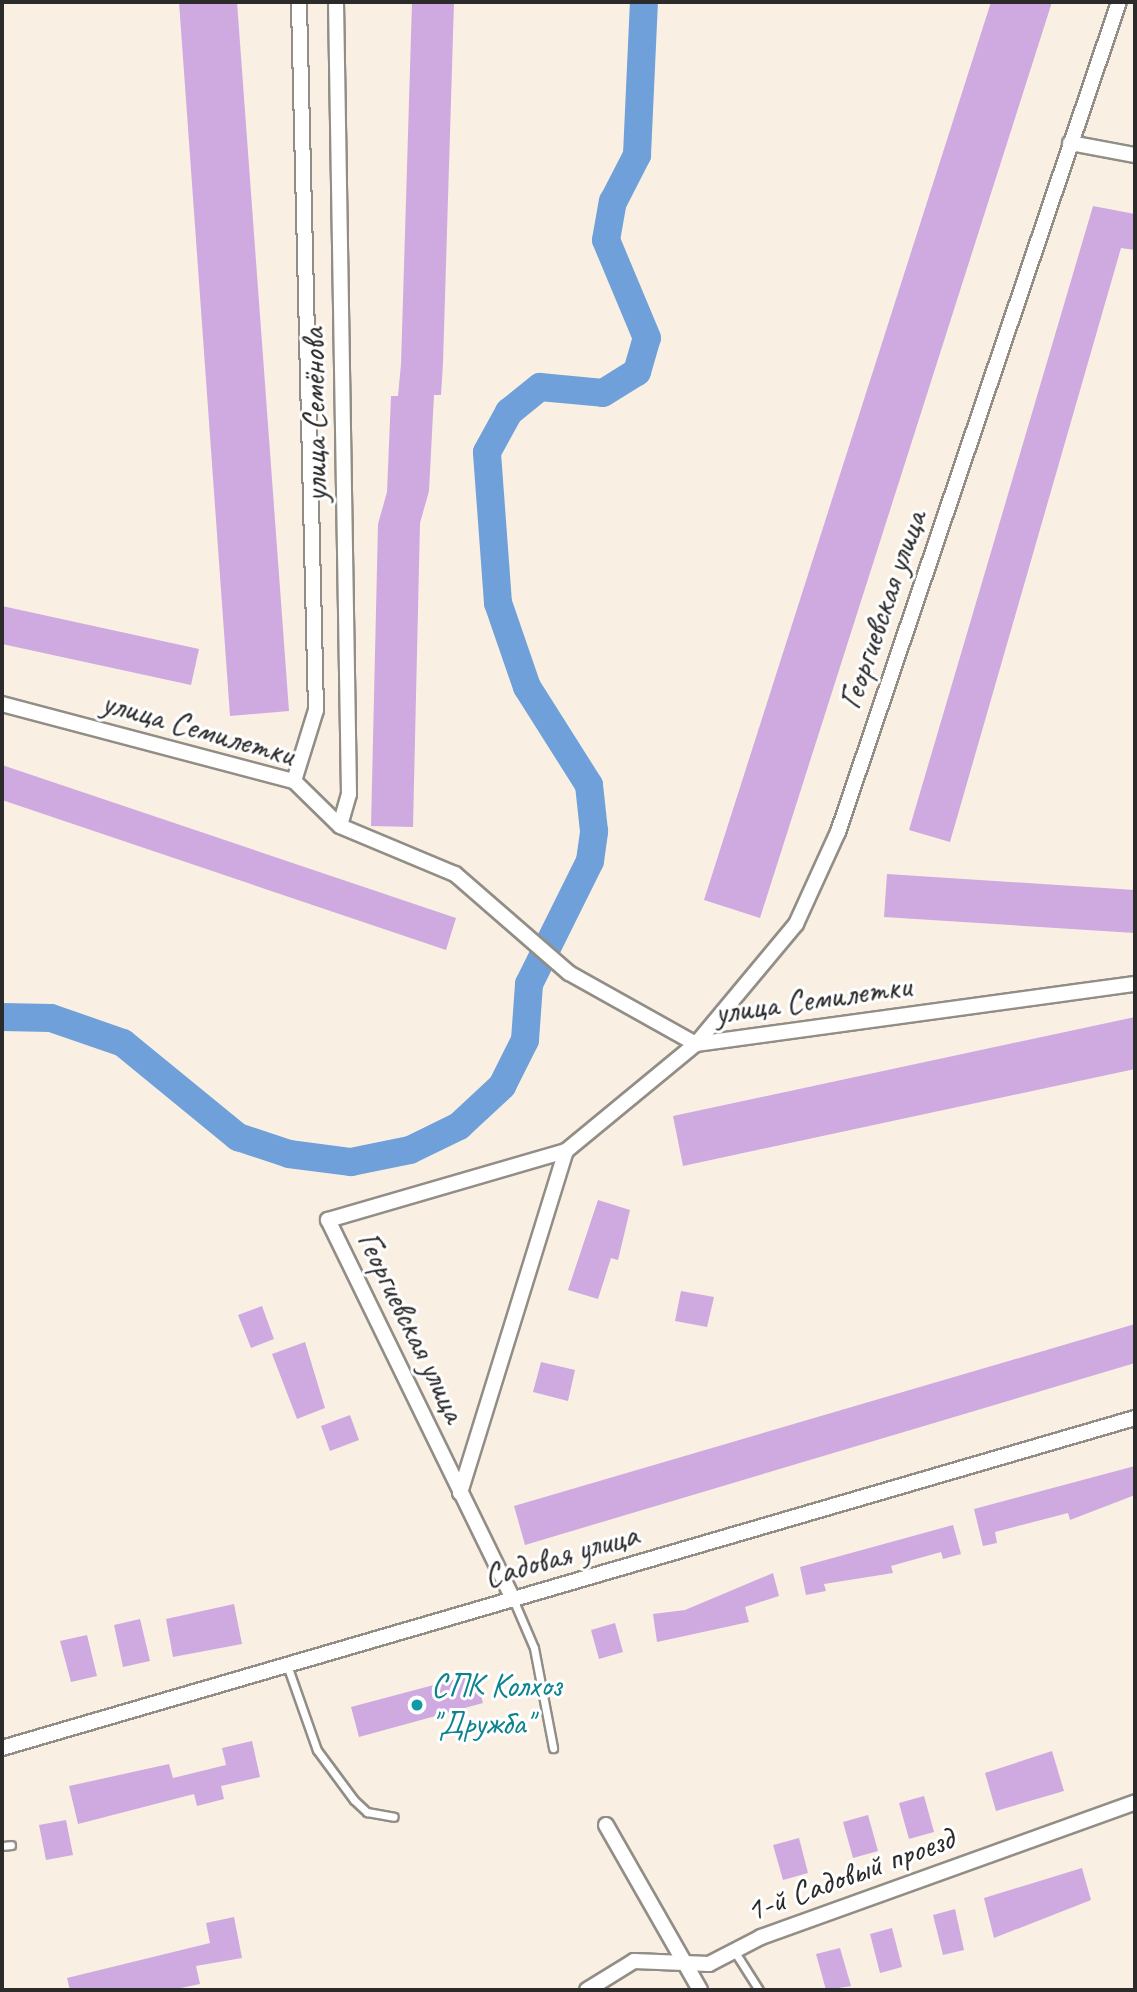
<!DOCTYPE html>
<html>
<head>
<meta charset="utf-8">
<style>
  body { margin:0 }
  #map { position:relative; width:1137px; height:1992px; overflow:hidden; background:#f9f0e3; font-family:Caveat,sans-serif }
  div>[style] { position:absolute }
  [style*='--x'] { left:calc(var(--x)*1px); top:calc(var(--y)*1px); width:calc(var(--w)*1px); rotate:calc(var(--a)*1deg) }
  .river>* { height:28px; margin:-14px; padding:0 14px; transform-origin:14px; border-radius:14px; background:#6fa0d9 }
  .building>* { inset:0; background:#cfaae0 }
  .roads { filter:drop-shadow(2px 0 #928e87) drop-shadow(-2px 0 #928e87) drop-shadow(0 2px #928e87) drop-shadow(0 -2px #928e87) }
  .lane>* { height:7px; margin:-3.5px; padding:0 3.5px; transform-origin:3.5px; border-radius:3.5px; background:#fff }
  .street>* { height:14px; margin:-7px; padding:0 7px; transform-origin:7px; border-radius:7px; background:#fff }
  .dots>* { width:19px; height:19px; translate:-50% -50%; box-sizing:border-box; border:4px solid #fff; border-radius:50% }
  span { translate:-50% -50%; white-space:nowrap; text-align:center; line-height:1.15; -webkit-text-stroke:6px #fff; paint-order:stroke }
  .street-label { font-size:33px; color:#2b2b2b }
  .culture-label { font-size:33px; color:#0d838f }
  .left { translate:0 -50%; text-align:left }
  .frame { position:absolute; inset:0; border:4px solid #2b2b2b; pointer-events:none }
</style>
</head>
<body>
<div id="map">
  <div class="river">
    <div style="--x:2;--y:1017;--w:49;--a:1.2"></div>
    <div style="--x:51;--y:1018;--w:76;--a:19.1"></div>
    <div style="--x:123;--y:1043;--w:149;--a:39.3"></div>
    <div style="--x:238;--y:1137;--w:54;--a:18.4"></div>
    <div style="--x:289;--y:1154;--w:63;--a:7.4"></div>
    <div style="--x:351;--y:1162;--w:60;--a:-11.5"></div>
    <div style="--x:410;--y:1150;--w:55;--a:-26.1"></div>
    <div style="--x:459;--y:1126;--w:59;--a:-42.9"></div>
    <div style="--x:502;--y:1086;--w:51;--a:-63.4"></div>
    <div style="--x:525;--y:1040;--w:56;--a:-85.9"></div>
    <div style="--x:529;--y:984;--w:137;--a:-63.6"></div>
    <div style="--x:590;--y:861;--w:30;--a:-82"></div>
    <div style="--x:594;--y:831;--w:46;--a:-96.2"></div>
    <div style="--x:589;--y:785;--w:116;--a:-122.3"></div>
    <div style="--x:527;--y:687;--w:89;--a:-109"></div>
    <div style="--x:498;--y:603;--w:151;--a:-94.2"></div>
    <div style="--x:487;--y:452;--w:46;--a:-61.2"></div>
    <div style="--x:509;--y:412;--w:40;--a:-39"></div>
    <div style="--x:540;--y:387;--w:63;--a:5.4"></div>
    <div style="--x:603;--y:393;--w:40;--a:-32"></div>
    <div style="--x:637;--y:372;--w:35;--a:-74"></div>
    <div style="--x:647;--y:338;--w:106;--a:-112.7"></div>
    <div style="--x:606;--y:240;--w:39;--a:-80"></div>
    <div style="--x:613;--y:202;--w:53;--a:-62.9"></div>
    <div style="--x:637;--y:155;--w:153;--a:-87.4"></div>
  </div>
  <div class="building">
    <div style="clip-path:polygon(179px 2px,237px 2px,289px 711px,230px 716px)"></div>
    <div style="clip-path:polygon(412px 2px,454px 2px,443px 363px,441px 395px,434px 395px,429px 491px,420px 523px,413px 827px,371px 826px,378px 524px,387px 492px,391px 396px,398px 396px,401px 364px)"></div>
    <div style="clip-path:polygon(991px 2px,1052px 2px,760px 918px,704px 900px)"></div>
    <div style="clip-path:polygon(1093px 206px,1135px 214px,1135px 250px,1121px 248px,950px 842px,909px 830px)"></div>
    <div style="clip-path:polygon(2px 606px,199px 649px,191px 685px,2px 644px)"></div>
    <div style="clip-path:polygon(2px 765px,456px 918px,446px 950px,2px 800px)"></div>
    <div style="clip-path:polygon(887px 874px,1135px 890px,1135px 933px,884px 917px)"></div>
    <div style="clip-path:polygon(1135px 1017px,1135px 1069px,683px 1166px,673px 1116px)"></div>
    <div style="clip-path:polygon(598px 1200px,630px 1210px,618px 1260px,611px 1258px,598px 1299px,568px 1290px)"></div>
    <div style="clip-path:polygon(681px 1291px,714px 1297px,707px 1327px,675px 1321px)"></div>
    <div style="clip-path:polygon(262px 1306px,274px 1339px,251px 1348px,238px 1315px)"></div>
    <div style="clip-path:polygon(1135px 1324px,1135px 1363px,525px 1545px,514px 1506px)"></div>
    <div style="clip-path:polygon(305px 1342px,325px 1408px,297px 1419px,272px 1354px)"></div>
    <div style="clip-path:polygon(541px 1362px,575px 1370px,568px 1401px,533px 1392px)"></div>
    <div style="clip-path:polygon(350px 1415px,359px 1440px,330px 1451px,321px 1426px)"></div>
    <div style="clip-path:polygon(1135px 1466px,1135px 1495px,1070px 1520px,1068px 1513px,995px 1532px,997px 1543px,983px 1546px,974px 1509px)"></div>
    <div style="clip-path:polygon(953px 1525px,961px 1554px,943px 1559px,941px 1552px,891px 1566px,893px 1573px,824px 1584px,826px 1591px,806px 1595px,800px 1567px)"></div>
    <div style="clip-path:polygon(773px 1573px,779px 1596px,745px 1607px,749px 1622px,657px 1642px,653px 1614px,685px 1610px)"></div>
    <div style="clip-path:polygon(234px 1604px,242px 1644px,173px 1657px,166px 1619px)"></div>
    <div style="clip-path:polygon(140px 1619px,150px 1661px,123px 1667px,114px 1625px)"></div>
    <div style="clip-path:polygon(615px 1623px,623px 1652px,599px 1659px,591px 1630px)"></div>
    <div style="clip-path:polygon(87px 1635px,97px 1676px,71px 1682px,60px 1641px)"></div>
    <div style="clip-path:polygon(475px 1674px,483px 1703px,359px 1737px,351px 1707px)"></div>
    <div style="clip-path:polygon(252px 1741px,260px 1777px,221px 1786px,224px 1799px,197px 1806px,194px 1794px,78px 1824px,69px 1786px,169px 1764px,173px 1778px,226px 1765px,222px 1748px)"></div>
    <div style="clip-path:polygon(1052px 1751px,1064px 1791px,996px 1811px,985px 1773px)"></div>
    <div style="clip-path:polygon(924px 1796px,934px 1832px,909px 1839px,899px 1803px)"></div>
    <div style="clip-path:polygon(868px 1815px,878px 1851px,853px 1858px,843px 1822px)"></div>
    <div style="clip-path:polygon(66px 1820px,73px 1855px,46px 1860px,39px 1825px)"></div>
    <div style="clip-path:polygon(799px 1838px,808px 1873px,783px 1880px,773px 1845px)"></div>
    <div style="clip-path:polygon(1082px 1868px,1091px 1900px,994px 1938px,984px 1898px)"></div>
    <div style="clip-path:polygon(955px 1909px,964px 1950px,943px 1955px,933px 1915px)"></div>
    <div style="clip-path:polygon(234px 1917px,242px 1958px,196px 1966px,200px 1984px,171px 1990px,70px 1990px,67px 1978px,210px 1943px,206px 1923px)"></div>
    <div style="clip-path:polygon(892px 1928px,902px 1967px,880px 1973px,870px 1934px)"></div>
    <div style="clip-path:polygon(840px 1948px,851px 1986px,826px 1990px,816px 1954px)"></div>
  </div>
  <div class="roads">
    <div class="lane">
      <div style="--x:513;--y:1599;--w:53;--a:66.8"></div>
      <div style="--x:534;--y:1648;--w:102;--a:79.2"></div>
      <div style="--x:287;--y:1665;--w:90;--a:70.6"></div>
      <div style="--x:317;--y:1750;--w:62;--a:53.5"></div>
      <div style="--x:354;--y:1800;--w:18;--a:43"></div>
      <div style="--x:367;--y:1812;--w:27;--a:10"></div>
      <div style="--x:2;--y:1846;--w:9;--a:-6"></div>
      <div style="--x:733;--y:1949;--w:49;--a:57.6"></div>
    </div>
    <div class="street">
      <div style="--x:336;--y:2;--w:792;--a:89.06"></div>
      <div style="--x:349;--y:794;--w:33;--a:106"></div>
      <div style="--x:1070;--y:143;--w:66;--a:10.5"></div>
      <div style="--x:2;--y:704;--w:302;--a:14.8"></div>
      <div style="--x:294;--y:781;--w:64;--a:44.4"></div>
      <div style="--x:340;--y:826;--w:125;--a:22.7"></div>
      <div style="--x:455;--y:874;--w:151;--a:41"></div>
      <div style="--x:569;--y:973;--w:145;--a:29.2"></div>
      <div style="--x:696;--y:1044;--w:443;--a:-7.8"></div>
      <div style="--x:294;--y:781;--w:74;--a:-72.8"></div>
      <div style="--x:316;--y:710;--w:708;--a:-91.38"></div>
      <div style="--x:460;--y:1493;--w:358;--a:-72.8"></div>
      <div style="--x:566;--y:1151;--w:168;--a:-39.5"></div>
      <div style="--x:696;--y:1044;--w:156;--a:-50.2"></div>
      <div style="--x:796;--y:924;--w:101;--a:-65.5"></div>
      <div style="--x:838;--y:832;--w:876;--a:-71.3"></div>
      <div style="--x:513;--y:1599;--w:422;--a:-116"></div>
      <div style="--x:328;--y:1220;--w:248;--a:-16.2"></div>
      <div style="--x:2;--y:1748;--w:1180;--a:-16.24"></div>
      <div style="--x:606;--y:1825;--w:190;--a:60.3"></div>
      <div style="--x:587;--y:1990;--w:55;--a:-31.7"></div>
      <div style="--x:634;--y:1961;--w:75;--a:2.3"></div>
      <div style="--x:709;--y:1964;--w:59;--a:-27.4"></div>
      <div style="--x:761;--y:1937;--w:398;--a:-19.8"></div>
    </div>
  </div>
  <div class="dots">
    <div style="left:417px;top:1705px;background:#0f9aa8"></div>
  </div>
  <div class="street-label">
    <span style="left:315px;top:415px;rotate:-91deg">улица Семёнова</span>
    <span style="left:883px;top:610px;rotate:-71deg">Георгиевская улица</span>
    <span style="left:198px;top:729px;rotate:16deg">улица Семилетки</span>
    <span style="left:813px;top:1000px;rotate:-8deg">улица Семилетки</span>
    <span style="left:411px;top:1327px;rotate:64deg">Георгиевская улица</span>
    <span style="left:561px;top:1556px;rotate:-16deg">Садовая улица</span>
    <span style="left:850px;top:1875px;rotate:-20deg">1-й Садовый проезд</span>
  </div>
  <div class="culture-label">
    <span class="left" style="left:431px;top:1705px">СПК Колхоз<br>"Дружба"</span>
  </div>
  <div class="frame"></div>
</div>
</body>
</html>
